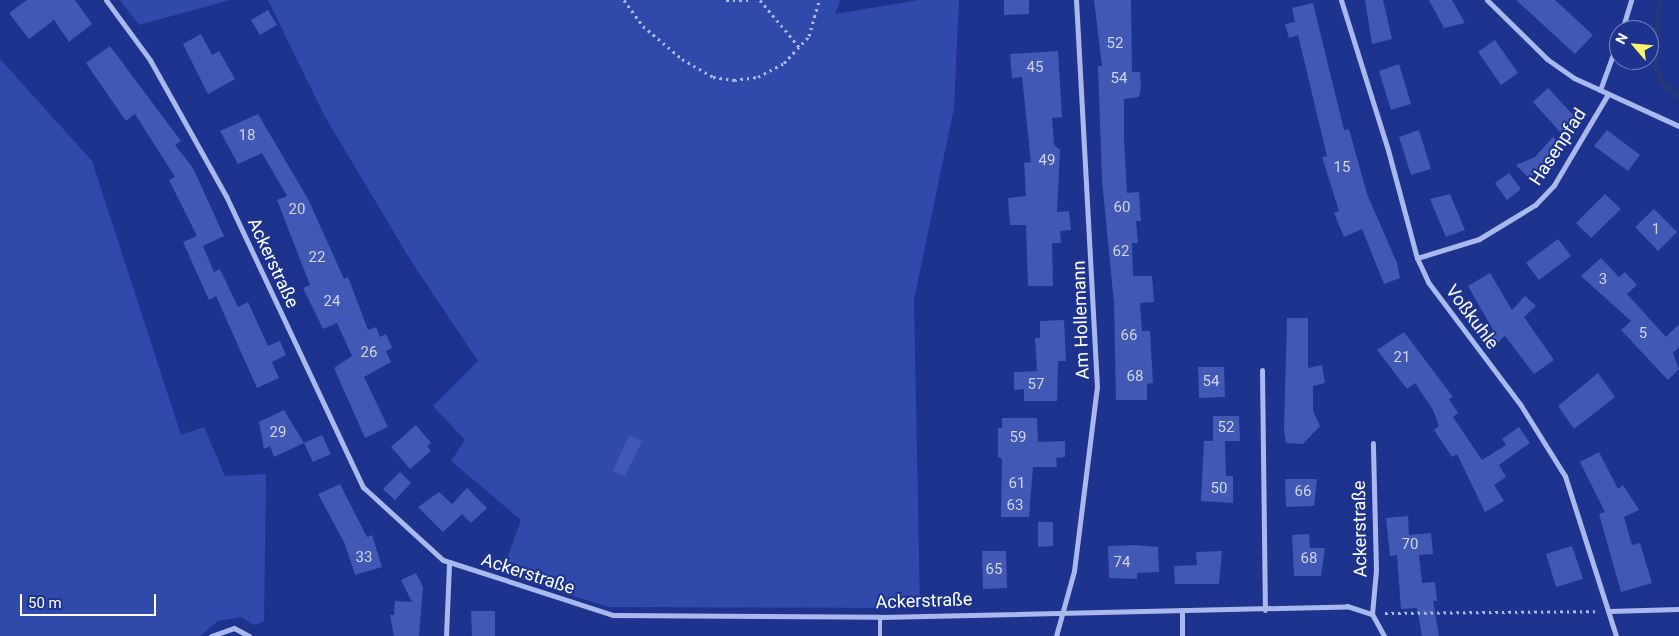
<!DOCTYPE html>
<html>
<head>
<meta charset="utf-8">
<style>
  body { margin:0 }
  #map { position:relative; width:1679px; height:636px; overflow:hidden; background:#1d338e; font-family:Roboto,sans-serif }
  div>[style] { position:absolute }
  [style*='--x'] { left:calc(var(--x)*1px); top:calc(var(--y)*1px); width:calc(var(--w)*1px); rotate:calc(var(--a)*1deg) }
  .green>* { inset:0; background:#304aac }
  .stream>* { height:5.5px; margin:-2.75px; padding:0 2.75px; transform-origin:2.75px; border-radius:2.75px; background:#27377c }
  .building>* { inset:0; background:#4158b4 }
  .path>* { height:3px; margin-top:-1.5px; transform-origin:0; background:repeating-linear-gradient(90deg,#aab9ed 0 2.5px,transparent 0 6.5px) }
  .lane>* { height:4px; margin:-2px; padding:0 2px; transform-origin:2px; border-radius:2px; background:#aab9ed }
  .street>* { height:5px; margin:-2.5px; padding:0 2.5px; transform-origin:2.5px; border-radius:2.5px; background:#aab9ed }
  span { translate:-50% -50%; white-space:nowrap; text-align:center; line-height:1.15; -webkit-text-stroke:4px #1d338e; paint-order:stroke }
  .number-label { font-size:15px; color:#d0d5ec }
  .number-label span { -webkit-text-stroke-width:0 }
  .street-label { font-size:18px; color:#fff }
  .north { position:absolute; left:1609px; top:20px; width:50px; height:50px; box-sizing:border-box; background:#1d338e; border:1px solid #7785bb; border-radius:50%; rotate:297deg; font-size:14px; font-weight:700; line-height:20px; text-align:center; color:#fff }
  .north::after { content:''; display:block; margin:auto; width:18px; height:22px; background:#fdf669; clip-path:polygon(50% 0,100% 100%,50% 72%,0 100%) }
  .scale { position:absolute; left:20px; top:594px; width:136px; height:22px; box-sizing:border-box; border:2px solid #fff; border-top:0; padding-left:6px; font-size:15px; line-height:18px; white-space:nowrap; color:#fff; -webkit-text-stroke:4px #1d338e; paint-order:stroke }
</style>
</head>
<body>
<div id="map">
  <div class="green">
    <div style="clip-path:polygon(120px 0,230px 0,139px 25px)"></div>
    <div style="clip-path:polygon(268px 0,840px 0,835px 14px,919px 0,959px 0,954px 108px,914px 300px,920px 608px,608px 607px,502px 573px,521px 520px,451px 461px,465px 440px,433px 406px,478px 361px,411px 261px,324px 115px)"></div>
    <div style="clip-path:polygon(0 59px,92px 161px,181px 435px,204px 427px,225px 476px,266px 474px,264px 621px,254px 625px,241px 617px,218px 621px,200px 636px,0 636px)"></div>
  </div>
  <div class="stream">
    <div style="--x:1660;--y:0;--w:65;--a:93.5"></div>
    <div style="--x:1656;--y:65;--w:18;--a:71"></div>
    <div style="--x:1662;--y:82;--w:22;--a:39"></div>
  </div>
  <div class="building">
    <div style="clip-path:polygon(27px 0,75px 0,92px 24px,69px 42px,54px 20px,29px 39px,9px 13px)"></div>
    <div style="clip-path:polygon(1004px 0,1029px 0,1029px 14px,1004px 15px)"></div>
    <div style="clip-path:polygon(1094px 0,1131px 0,1132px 72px,1140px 72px,1141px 87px,1139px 97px,1124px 99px,1124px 138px,1127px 193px,1139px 192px,1141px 221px,1136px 221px,1138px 243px,1132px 243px,1133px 276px,1152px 276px,1154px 302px,1140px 303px,1142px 331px,1150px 331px,1153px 383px,1147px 384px,1147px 400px,1116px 400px,1114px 304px,1102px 180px,1098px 66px,1102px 66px)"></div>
    <div style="clip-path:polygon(1365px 0,1383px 0,1392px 39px,1372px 44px)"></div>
    <div style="clip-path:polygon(1429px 0,1452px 0,1465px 23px,1444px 28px)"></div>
    <div style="clip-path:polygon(1516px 0,1555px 0,1593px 35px,1575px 54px)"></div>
    <div style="clip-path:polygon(1313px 3px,1344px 130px,1349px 129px,1367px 194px,1397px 263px,1400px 278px,1384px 284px,1362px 229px,1344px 237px,1334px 213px,1339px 211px,1322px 157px,1327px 156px,1298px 35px,1289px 38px,1285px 24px,1295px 22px,1292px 8px)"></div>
    <div style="clip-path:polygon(268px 10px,277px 25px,260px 35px,251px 20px)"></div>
    <div style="clip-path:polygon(201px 34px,212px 55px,219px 51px,235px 79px,208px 94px,183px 44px)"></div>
    <div style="clip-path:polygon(1495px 40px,1518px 73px,1501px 85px,1478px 52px)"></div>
    <div style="clip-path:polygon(110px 46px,181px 141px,175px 145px,193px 168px,224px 236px,203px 246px,214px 272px,220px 269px,238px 307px,248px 302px,268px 346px,280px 341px,286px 355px,272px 362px,279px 378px,257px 388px,216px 296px,209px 300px,183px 242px,197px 236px,169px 180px,175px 177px,135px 114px,126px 121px,86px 63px)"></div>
    <div style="clip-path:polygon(1058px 51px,1062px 117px,1052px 118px,1054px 145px,1060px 150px,1057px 212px,1069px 211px,1071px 230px,1060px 231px,1061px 243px,1052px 243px,1053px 286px,1028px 286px,1026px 225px,1010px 225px,1009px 213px,1008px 198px,1026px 196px,1024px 163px,1031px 162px,1022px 77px,1012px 78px,1010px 54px)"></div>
    <div style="clip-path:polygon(1399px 64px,1411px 104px,1391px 110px,1379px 71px)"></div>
    <div style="clip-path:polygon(1548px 88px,1576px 118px,1560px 132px,1533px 102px)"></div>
    <div style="clip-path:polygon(258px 114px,308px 199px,344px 279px,348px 277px,368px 330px,376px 327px,380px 337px,386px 334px,392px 348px,386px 351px,391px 362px,364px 377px,388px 427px,365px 438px,334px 368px,352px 356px,337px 323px,323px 329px,303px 288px,310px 285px,277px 200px,287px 196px,262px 153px,238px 164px,220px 131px)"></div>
    <div style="clip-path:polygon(1419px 130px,1431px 169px,1411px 175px,1399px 137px)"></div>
    <div style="clip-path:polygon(1607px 130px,1640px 155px,1628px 171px,1594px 146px)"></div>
    <div style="clip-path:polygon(1553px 137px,1563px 147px,1529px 178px,1516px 165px,1535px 157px)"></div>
    <div style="clip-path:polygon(1509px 173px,1521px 189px,1507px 200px,1495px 183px)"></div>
    <div style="clip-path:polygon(1450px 194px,1465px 230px,1446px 237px,1430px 199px)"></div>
    <div style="clip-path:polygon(1605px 194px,1621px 209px,1591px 238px,1576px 223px)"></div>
    <div style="clip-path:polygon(1654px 209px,1677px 232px,1658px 251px,1635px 227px)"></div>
    <div style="clip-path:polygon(1558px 239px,1571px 256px,1539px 280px,1526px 263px)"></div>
    <div style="clip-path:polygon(1601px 258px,1619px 277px,1625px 272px,1637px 285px,1627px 294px,1666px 337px,1679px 324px,1679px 347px,1673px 353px,1679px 369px,1668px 380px,1621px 330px,1631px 321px,1581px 276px)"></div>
    <div style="clip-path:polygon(1490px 273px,1512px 310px,1525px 296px,1536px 306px,1524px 317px,1554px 360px,1534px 374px,1505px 336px,1496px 344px,1487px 336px,1493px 330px,1468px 286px)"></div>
    <div style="clip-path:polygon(1287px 318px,1308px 318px,1308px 368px,1322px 365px,1325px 383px,1313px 386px,1313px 411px,1320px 426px,1303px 444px,1286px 443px,1284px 430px)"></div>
    <div style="clip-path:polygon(1064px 320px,1066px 361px,1058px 361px,1057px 401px,1024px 401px,1024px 389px,1014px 390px,1014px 372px,1037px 371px,1035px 338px,1040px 338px,1040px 321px)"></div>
    <div style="clip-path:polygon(1404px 332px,1453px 397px,1449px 399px,1458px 413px,1453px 417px,1482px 460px,1506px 445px,1502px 439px,1519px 427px,1530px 443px,1499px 465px,1506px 477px,1494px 485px,1504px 501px,1485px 512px,1457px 454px,1452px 457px,1434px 430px,1439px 426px,1433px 410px,1415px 383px,1407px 389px,1377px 350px)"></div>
    <div style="clip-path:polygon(1198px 367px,1224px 367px,1225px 397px,1199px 398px)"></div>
    <div style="clip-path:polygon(1598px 373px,1615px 397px,1574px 429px,1558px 406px)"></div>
    <div style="clip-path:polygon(284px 410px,304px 443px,274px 457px,270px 446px,264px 449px,259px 422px)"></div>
    <div style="clip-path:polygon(1213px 416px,1239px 416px,1240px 441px,1225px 441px,1226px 476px,1233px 476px,1233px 503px,1201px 501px,1204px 441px,1213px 441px)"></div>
    <div style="clip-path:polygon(1002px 418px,1037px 418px,1038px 442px,1065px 441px,1065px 457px,1056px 458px,1057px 467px,1033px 467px,1029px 517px,1001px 517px,1002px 459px,998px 457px,998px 428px,1002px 428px)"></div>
    <div style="clip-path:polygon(416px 425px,431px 443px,427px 446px,431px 451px,410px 469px,391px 447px)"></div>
    <div style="clip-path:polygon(322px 435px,331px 454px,313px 462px,304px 443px)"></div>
    <div style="clip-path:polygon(629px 435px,642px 441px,625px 476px,613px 471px)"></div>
    <div style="clip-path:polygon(1599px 452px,1618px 489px,1623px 485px,1639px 510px,1624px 517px,1632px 545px,1640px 543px,1652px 583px,1621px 592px,1599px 514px,1605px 512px,1580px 462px)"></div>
    <div style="clip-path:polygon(400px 472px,411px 483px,395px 500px,383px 489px)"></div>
    <div style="clip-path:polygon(1285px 479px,1317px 479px,1314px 506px,1286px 507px)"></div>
    <div style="clip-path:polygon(340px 484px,367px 537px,372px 535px,382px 567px,355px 575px,345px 544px,318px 494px)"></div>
    <div style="clip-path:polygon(467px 488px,487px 508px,471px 523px,462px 514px,443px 532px,418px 507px,439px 492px,452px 504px)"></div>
    <div style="clip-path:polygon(1408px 516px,1409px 535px,1431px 533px,1433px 554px,1419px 555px,1422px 583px,1435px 582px,1437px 601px,1433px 601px,1439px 636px,1422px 636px,1417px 608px,1401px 609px,1397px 555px,1390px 556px,1386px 518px)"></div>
    <div style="clip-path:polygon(1038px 522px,1053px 522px,1053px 546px,1038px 547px)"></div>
    <div style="clip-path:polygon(1309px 534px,1310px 548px,1325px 548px,1321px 576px,1294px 576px,1292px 535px)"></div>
    <div style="clip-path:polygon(1136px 545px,1158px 547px,1159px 572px,1137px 573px,1137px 579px,1109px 578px,1108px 546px)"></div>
    <div style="clip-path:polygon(1572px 546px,1583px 579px,1556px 587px,1546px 554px)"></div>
    <div style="clip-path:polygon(982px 551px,1006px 551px,1007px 588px,983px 589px)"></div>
    <div style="clip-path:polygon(1222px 551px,1219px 584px,1175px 584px,1174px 566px,1197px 565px,1196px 552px)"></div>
    <div style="clip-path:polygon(416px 573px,423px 587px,419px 636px,394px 636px,390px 615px,394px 615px,395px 601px,412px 602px,401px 580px)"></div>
    <div style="clip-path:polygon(471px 611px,495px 611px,495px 636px,472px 636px)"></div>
  </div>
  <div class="path">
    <div style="--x:624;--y:0;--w:32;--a:54"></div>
    <div style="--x:643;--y:26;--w:51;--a:40.2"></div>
    <div style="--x:682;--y:59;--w:36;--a:30"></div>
    <div style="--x:713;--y:77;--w:21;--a:8"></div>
    <div style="--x:734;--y:80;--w:24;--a:-7"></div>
    <div style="--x:758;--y:77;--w:30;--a:-28"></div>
    <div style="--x:784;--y:63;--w:37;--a:-47"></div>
    <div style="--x:809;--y:36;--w:37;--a:-74"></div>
    <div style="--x:726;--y:0;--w:22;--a:0"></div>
    <div style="--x:760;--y:0;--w:62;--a:50.2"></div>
    <div style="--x:1385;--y:613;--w:211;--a:-0.5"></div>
  </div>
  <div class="lane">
    <div style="--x:880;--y:617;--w:19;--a:90"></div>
  </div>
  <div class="street">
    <div style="--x:106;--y:0;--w:74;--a:53.7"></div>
    <div style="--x:150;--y:60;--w:156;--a:60.8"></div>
    <div style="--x:226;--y:196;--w:322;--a:64.8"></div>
    <div style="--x:363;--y:487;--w:108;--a:42.4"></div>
    <div style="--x:443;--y:560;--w:179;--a:17.9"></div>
    <div style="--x:613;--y:615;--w:267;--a:0.4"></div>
    <div style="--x:880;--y:617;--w:467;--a:-1.3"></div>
    <div style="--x:1347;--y:606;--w:26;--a:18"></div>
    <div style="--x:1372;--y:614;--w:25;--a:61"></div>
    <div style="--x:1341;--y:0;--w:157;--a:72.6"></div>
    <div style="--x:1388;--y:150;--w:112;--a:75"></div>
    <div style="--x:1417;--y:258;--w:26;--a:65"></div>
    <div style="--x:1428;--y:282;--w:153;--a:53"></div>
    <div style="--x:1520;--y:404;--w:85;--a:58"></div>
    <div style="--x:1565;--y:476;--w:168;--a:72.3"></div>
    <div style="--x:1487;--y:0;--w:84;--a:44.5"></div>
    <div style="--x:1547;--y:59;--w:33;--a:35"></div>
    <div style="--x:1574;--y:78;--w:115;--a:24.6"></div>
    <div style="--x:1622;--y:30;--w:31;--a:-73"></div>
    <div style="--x:1600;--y:90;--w:55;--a:-69.9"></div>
    <div style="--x:1417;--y:258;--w:65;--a:-17"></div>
    <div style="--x:1479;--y:239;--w:66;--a:-31.3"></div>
    <div style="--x:1535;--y:205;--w:28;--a:-46"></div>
    <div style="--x:1554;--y:185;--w:106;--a:-59.3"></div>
    <div style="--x:1262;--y:370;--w:240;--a:89.3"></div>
    <div style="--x:1609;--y:611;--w:70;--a:-1.6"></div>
    <div style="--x:1372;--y:614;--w:44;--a:-84.8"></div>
    <div style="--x:1376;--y:570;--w:127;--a:-91.4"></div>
    <div style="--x:211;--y:636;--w:24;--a:-19"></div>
    <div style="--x:234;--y:628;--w:17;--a:28"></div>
    <div style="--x:446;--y:636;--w:73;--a:-87.6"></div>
    <div style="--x:1056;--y:636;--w:67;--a:-74.5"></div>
    <div style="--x:1074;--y:571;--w:185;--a:-82.9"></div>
    <div style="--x:1097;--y:387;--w:388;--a:-93.1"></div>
    <div style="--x:1182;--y:636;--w:25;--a:-90"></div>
  </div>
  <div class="number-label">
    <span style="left:1115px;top:44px">52</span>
    <span style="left:1035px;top:68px">45</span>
    <span style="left:1119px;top:79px">54</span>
    <span style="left:247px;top:136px">18</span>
    <span style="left:1047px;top:161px">49</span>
    <span style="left:1342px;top:168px">15</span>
    <span style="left:1122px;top:208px">60</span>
    <span style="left:297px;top:210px">20</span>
    <span style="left:1656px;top:230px">1</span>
    <span style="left:1121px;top:252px">62</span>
    <span style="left:317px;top:258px">22</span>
    <span style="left:1603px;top:280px">3</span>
    <span style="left:332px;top:302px">24</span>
    <span style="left:1643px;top:334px">5</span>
    <span style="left:1129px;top:336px">66</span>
    <span style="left:369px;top:353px">26</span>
    <span style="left:1402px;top:358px">21</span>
    <span style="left:1135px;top:377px">68</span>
    <span style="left:1211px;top:382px">54</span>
    <span style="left:1036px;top:385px">57</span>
    <span style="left:1226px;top:428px">52</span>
    <span style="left:278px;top:433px">29</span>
    <span style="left:1018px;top:438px">59</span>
    <span style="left:1017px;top:484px">61</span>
    <span style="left:1219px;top:489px">50</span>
    <span style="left:1303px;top:492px">66</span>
    <span style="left:1015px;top:506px">63</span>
    <span style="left:1410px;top:545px">70</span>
    <span style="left:364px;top:558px">33</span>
    <span style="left:1309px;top:559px">68</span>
    <span style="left:1122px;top:563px">74</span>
    <span style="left:994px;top:570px">65</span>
  </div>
  <div class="street-label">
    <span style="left:1558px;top:147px;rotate:-57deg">Hasenpfad</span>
    <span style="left:273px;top:263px;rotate:65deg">Ackerstraße</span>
    <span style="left:1472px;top:317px;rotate:53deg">Voßkuhle</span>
    <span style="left:1081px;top:320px;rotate:-92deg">Am Hollemann</span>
    <span style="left:1360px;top:529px;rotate:-91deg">Ackerstraße</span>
    <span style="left:528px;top:574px;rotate:18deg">Ackerstraße</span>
    <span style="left:924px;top:601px;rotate:-2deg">Ackerstraße</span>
  </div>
  <div class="north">N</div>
  <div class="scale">50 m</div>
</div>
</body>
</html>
